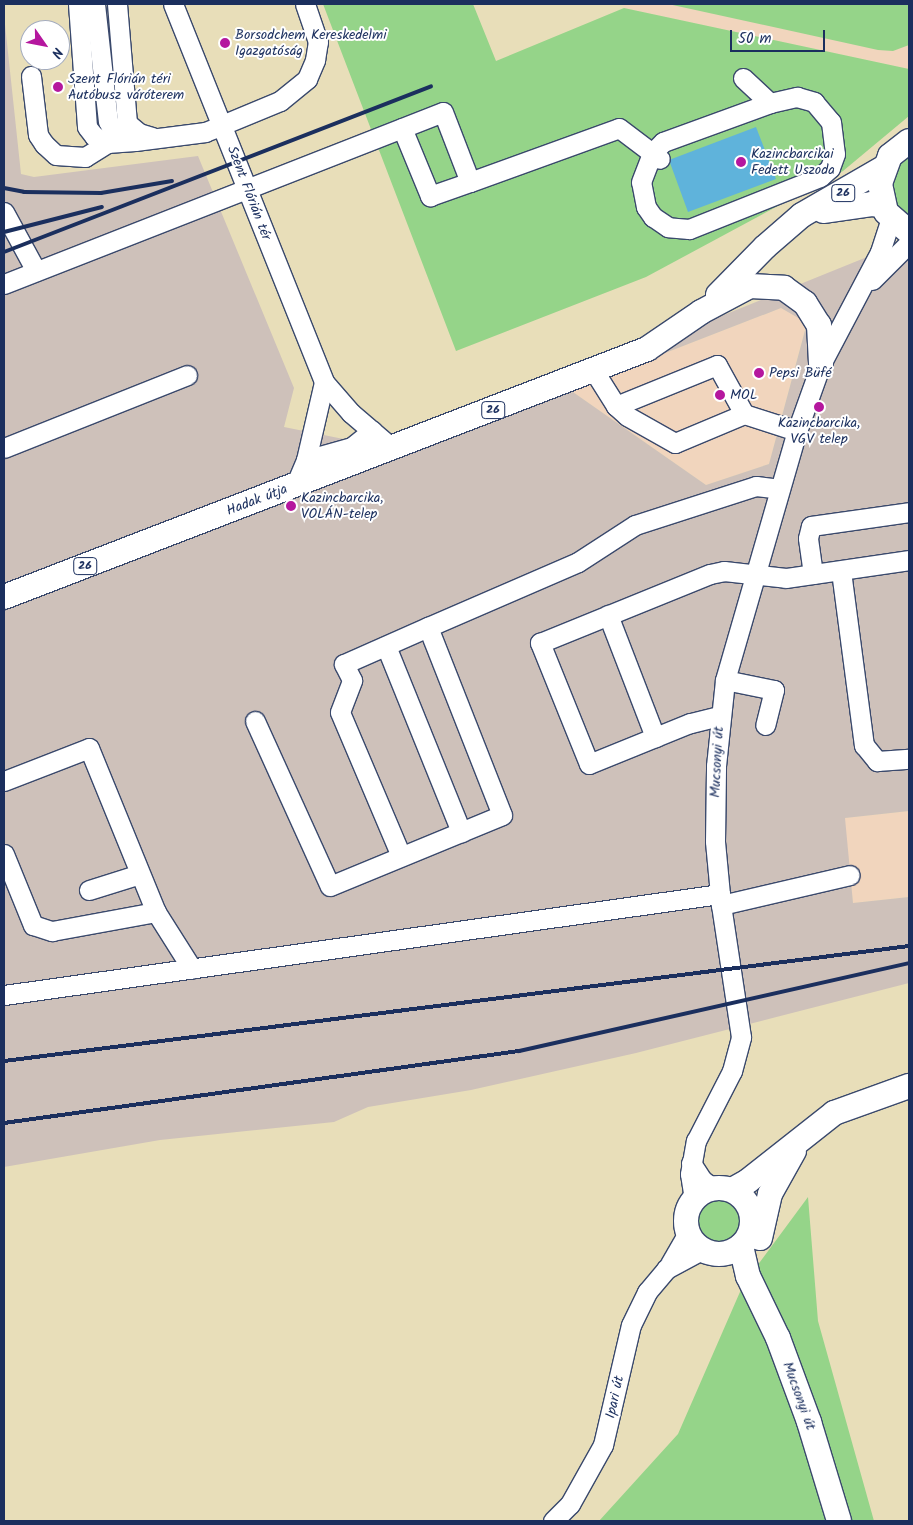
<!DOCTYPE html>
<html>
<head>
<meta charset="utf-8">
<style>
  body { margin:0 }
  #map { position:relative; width:913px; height:1525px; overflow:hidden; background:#e8deb9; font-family:Kalam,sans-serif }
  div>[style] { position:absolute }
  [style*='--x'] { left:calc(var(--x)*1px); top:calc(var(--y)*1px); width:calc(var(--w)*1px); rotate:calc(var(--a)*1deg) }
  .built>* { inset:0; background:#f1d5bd }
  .industrial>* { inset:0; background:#cec1ba }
  .green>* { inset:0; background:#95d489 }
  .round { border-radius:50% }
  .water>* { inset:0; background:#5fb3db }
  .roads { filter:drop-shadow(1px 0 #3a496c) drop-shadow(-1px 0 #3a496c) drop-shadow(0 1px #3a496c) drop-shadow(0 -1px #3a496c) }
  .minor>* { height:19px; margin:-9.5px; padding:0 9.5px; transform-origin:9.5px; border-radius:9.5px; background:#fff }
  .major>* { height:24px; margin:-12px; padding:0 12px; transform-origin:12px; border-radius:12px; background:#fff }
  .major>.ring { margin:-12px; padding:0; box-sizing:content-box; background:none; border:24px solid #fff; border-radius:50% }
  .rail>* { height:4px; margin:-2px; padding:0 2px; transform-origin:2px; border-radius:2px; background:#1b2f5e }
  .dots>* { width:14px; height:14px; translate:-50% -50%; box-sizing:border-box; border:2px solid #fff; border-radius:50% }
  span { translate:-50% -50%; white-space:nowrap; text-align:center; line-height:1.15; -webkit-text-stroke:4px #fff; paint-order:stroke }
  .shield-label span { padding:1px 4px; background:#fff; border:1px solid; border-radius:4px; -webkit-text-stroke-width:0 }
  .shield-label { font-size:12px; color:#1b2f5e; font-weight:700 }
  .poi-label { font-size:14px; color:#1b2f5e }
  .left { translate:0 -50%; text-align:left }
  .street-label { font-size:14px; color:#1b2f5e }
  .frame { position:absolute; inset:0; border:5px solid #1b2f5e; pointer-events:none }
  .north { position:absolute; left:20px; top:20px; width:50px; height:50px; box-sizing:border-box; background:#fff; border:1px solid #a4acbf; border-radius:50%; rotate:123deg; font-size:14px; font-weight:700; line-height:20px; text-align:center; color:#1b2f5e }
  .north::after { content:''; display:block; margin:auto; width:18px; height:22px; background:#b5179e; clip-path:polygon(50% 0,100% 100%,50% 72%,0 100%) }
  .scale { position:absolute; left:730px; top:30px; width:95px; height:22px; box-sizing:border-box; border:2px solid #1b2f5e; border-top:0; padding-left:6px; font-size:15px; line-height:18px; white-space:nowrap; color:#1b2f5e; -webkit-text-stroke:4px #fff; paint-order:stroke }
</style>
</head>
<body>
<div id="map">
  <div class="built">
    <div style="clip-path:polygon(622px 4px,909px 4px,909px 69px,624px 8px)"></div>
    <div style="clip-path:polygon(781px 308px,807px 322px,769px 464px,706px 485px,570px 390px)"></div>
    <div style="clip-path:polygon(909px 811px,909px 897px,853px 903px,844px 818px)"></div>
  </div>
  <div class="industrial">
    <div style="clip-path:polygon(evenodd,4px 15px,21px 174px,34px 177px,198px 156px,294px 388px,284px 427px,393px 449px,909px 240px,909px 811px,845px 818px,853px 903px,909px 897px,909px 983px,636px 1053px,471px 1090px,368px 1107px,334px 1122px,160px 1140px,4px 1167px,4px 15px,781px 308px,807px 323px,769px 464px,706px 485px,570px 390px,781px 308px)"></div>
  </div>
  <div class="green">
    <div style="clip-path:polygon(323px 4px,473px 4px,496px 61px,624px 8px,909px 69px,909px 116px,843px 171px,646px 277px,456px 351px)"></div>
    <div style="clip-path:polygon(668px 4px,909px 4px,909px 45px,893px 51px,878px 50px)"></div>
    <div style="clip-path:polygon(909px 154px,909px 220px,896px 205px,891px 188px,899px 164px)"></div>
    <div class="round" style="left:688px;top:1190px;width:62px;height:62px"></div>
    <div style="clip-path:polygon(808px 1197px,818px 1321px,874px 1521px,599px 1521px,678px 1434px,743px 1285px)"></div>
  </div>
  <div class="water">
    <div style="clip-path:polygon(756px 127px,776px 179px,688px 212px,669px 160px)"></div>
  </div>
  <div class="roads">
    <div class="minor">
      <div style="--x:78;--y:4;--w:123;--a:85.8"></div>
      <div style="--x:87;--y:127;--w:11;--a:52"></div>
      <div style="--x:94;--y:136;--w:15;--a:28"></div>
      <div style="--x:107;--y:143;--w:28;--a:-4"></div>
      <div style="--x:135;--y:141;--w:71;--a:-7.3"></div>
      <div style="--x:205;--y:132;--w:19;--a:-21"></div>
      <div style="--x:95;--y:4;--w:118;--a:83.7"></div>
      <div style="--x:108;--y:121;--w:9;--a:63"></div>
      <div style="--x:112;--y:129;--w:24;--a:30"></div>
      <div style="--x:117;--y:4;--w:119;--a:85.2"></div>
      <div style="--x:127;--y:123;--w:16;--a:40"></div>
      <div style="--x:139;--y:133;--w:14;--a:17"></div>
      <div style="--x:173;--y:4;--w:407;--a:68.2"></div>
      <div style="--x:324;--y:382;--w:41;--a:48.9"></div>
      <div style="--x:351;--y:413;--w:55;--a:40.6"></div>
      <div style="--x:31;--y:76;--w:59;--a:83.2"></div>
      <div style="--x:38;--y:135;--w:11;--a:56"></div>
      <div style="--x:44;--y:144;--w:16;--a:43"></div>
      <div style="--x:56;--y:155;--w:29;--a:4"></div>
      <div style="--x:85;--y:157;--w:26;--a:-32"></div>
      <div style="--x:743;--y:78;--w:37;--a:43"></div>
      <div style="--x:797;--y:97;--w:18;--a:16"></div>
      <div style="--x:814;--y:102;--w:26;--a:50"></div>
      <div style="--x:831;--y:122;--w:32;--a:83"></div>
      <div style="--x:835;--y:154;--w:15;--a:110"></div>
      <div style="--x:830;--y:168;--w:13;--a:138"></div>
      <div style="--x:820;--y:177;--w:141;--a:158.3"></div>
      <div style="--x:689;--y:229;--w:21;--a:-175"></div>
      <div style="--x:668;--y:227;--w:18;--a:-146"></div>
      <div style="--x:653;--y:217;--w:12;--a:-125"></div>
      <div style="--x:646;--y:207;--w:25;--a:-101"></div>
      <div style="--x:641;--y:182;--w:31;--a:-69"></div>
      <div style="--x:652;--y:153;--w:16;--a:-45"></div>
      <div style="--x:663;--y:142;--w:114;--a:-20"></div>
      <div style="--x:770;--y:103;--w:28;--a:-13"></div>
      <div style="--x:222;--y:125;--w:63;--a:-22.5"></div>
      <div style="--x:280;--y:101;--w:35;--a:-39"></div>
      <div style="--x:307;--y:79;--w:21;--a:-67"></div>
      <div style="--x:315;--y:60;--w:18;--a:-81"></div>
      <div style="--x:318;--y:42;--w:40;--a:-108.9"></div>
      <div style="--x:402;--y:128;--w:74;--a:67.6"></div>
      <div style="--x:430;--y:196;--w:42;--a:-19.3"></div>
      <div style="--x:4;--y:212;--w:67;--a:61.5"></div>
      <div style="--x:872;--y:280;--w:52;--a:-45"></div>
      <div style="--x:4;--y:284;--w:471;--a:-21.4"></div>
      <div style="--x:443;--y:112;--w:75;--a:68.9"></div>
      <div style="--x:470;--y:182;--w:158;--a:-19.9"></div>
      <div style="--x:619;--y:128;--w:51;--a:37.1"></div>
      <div style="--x:594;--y:371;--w:41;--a:57.8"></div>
      <div style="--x:616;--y:406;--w:15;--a:42"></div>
      <div style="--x:627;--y:416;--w:55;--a:29.4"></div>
      <div style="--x:675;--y:443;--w:75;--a:-22.8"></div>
      <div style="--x:744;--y:414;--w:56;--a:17.8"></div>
      <div style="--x:616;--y:406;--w:109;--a:-22.1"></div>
      <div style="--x:717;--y:365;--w:56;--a:61.1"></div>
      <div style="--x:4;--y:448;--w:197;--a:-21.7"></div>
      <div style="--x:306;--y:460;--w:48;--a:-15.8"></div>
      <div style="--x:352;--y:447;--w:26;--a:-39"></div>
      <div style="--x:295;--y:486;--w:28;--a:-67"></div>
      <div style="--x:306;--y:460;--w:80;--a:-77"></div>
      <div style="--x:841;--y:571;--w:176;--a:82.5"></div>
      <div style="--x:864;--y:745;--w:21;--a:51"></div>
      <div style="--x:877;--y:761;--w:32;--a:-4"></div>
      <div style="--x:813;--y:574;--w:36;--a:-98"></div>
      <div style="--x:808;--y:538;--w:12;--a:-76"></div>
      <div style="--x:811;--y:526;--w:99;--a:-8.1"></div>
      <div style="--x:608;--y:615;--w:131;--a:68.9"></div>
      <div style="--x:386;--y:646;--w:201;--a:68"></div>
      <div style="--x:725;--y:680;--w:50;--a:11.5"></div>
      <div style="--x:774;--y:690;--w:36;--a:104"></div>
      <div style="--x:719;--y:716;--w:30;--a:166"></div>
      <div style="--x:690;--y:723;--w:109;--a:157.9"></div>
      <div style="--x:589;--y:764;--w:131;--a:-112"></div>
      <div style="--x:540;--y:643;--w:183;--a:-22.1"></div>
      <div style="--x:710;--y:574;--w:14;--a:-12"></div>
      <div style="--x:724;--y:571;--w:62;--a:6.4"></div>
      <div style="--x:786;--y:578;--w:124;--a:-8.3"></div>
      <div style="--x:255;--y:721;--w:181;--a:65.6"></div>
      <div style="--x:330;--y:886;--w:186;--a:-22.4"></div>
      <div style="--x:502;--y:815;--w:202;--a:-111.5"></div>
      <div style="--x:428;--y:627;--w:163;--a:-23.4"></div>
      <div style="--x:578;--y:562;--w:68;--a:-33"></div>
      <div style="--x:635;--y:525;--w:127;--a:-17.9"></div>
      <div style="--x:756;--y:486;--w:24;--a:7"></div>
      <div style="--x:4;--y:781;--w:91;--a:-21.2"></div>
      <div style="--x:89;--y:748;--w:177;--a:67.8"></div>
      <div style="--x:156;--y:912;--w:67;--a:57.7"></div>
      <div style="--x:4;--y:854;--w:77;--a:67.8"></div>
      <div style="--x:33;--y:925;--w:20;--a:18"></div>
      <div style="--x:52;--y:931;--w:106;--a:-10.4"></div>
      <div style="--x:401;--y:856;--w:156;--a:-113"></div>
      <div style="--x:340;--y:712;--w:34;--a:-69"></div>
      <div style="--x:352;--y:680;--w:18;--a:-117"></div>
      <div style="--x:344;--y:664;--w:92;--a:-23.8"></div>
      <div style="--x:89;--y:890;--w:53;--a:-17.4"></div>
      <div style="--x:721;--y:905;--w:132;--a:-13.1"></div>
      <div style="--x:4;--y:995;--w:723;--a:-8.03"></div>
      <div style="--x:691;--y:1163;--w:20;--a:57"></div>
      <div style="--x:702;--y:1180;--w:14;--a:36"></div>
      <div style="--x:694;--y:1199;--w:25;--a:-99"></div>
      <div style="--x:690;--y:1174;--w:34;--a:-80"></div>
      <div style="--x:696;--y:1141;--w:79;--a:-62.8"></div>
      <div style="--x:732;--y:1071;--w:35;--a:-75"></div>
      <div style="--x:741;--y:1037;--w:134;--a:-98.6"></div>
      <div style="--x:721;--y:905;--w:64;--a:-95.4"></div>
      <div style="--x:715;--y:841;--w:75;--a:-89.2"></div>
      <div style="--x:716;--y:766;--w:86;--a:-84"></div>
      <div style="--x:725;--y:680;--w:259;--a:-73.9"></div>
      <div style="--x:797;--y:431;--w:71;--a:-70.3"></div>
      <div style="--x:821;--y:364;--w:127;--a:-62.2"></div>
      <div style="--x:880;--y:252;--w:36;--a:-72"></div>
      <div style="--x:670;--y:1264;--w:36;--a:-60"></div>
      <div style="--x:553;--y:1521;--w:24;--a:-45"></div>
      <div style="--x:570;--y:1504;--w:68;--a:-60.8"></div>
      <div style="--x:603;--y:1445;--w:123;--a:-76.9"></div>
      <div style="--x:631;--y:1325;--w:37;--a:-64"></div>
      <div style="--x:647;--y:1292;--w:30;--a:-50"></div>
      <div style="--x:666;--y:1269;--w:40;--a:-28"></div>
    </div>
    <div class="major">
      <div style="--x:909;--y:141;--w:24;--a:142"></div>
      <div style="--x:890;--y:156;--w:30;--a:110"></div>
      <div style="--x:880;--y:184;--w:29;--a:78"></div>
      <div style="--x:886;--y:212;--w:30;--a:41"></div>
      <div style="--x:823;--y:211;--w:49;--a:-8.1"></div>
      <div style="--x:872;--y:204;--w:12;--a:9"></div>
      <div style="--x:718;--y:295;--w:67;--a:-45.6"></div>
      <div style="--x:765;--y:247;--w:49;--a:-40.9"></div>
      <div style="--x:802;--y:215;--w:94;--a:-30.1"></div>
      <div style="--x:4;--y:597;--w:689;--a:-21.09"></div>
      <div style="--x:647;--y:349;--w:65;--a:-34.4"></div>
      <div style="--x:701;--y:312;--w:55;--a:-28"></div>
      <div style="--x:750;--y:286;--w:34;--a:3"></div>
      <div style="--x:784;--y:288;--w:26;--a:36"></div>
      <div style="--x:805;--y:303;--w:26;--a:58"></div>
      <div style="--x:819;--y:325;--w:39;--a:87"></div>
      <div class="ring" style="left:686px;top:1188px;width:42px;height:42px"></div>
      <div style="--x:732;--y:1190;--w:18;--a:-29"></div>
      <div style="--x:748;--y:1181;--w:110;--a:-38.3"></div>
      <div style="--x:834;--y:1113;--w:80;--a:-19.8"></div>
      <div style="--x:760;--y:1238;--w:45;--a:-77.2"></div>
      <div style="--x:770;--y:1194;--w:49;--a:-60.8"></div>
      <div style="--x:741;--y:1246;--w:31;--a:77"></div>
      <div style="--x:748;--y:1276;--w:69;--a:64.2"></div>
      <div style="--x:778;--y:1338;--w:90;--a:69.7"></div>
      <div style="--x:809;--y:1422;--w:103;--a:73.1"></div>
    </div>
  </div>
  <div class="rail">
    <div style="--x:4;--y:188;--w:20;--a:11"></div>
    <div style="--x:24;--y:192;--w:77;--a:0.7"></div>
    <div style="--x:101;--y:193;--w:72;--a:-9.6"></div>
    <div style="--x:4;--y:232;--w:101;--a:-14.3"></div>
    <div style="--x:4;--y:252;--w:458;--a:-21.2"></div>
    <div style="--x:4;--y:1061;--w:912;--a:-7.24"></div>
    <div style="--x:4;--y:1123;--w:520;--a:-7.96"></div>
    <div style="--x:519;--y:1051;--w:400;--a:-12.7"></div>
  </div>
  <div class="dots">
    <div style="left:225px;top:43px;background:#b5179e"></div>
    <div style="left:58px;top:87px;background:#b5179e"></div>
    <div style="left:741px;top:162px;background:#b5179e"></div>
    <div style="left:759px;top:373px;background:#b5179e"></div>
    <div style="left:720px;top:395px;background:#b5179e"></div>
    <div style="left:819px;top:407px;background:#b5179e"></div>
    <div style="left:291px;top:506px;background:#b5179e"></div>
  </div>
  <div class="shield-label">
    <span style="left:843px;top:193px">26</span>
    <span style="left:493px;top:410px">26</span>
    <span style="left:85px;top:566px">26</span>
  </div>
  <div class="poi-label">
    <span class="left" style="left:235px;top:43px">Borsodchem Kereskedelmi<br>Igazgatóság</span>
    <span class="left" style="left:68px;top:87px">Szent Flórián téri<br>Autóbusz váróterem</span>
    <span class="left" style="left:751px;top:162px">Kazincbarcikai<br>Fedett Uszoda</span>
    <span class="left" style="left:769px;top:373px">Pepsi Büfé</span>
    <span class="left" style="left:730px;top:395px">MOL</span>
    <span style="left:819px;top:431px">Kazincbarcika,<br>VGV telep</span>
    <span class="left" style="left:301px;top:506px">Kazincbarcika,<br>VOLÁN-telep</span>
  </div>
  <div class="street-label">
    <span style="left:249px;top:193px;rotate:69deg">Szent Flórián tér</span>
    <span style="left:257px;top:500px;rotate:-21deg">Hadak útja</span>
    <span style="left:717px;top:762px;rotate:-87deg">Mucsonyi út</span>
    <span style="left:799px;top:1396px;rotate:70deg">Mucsonyi út</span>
    <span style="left:615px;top:1397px;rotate:-78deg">Ipari út</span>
  </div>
  <div class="frame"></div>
  <div class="north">N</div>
  <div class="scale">50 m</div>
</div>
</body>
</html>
